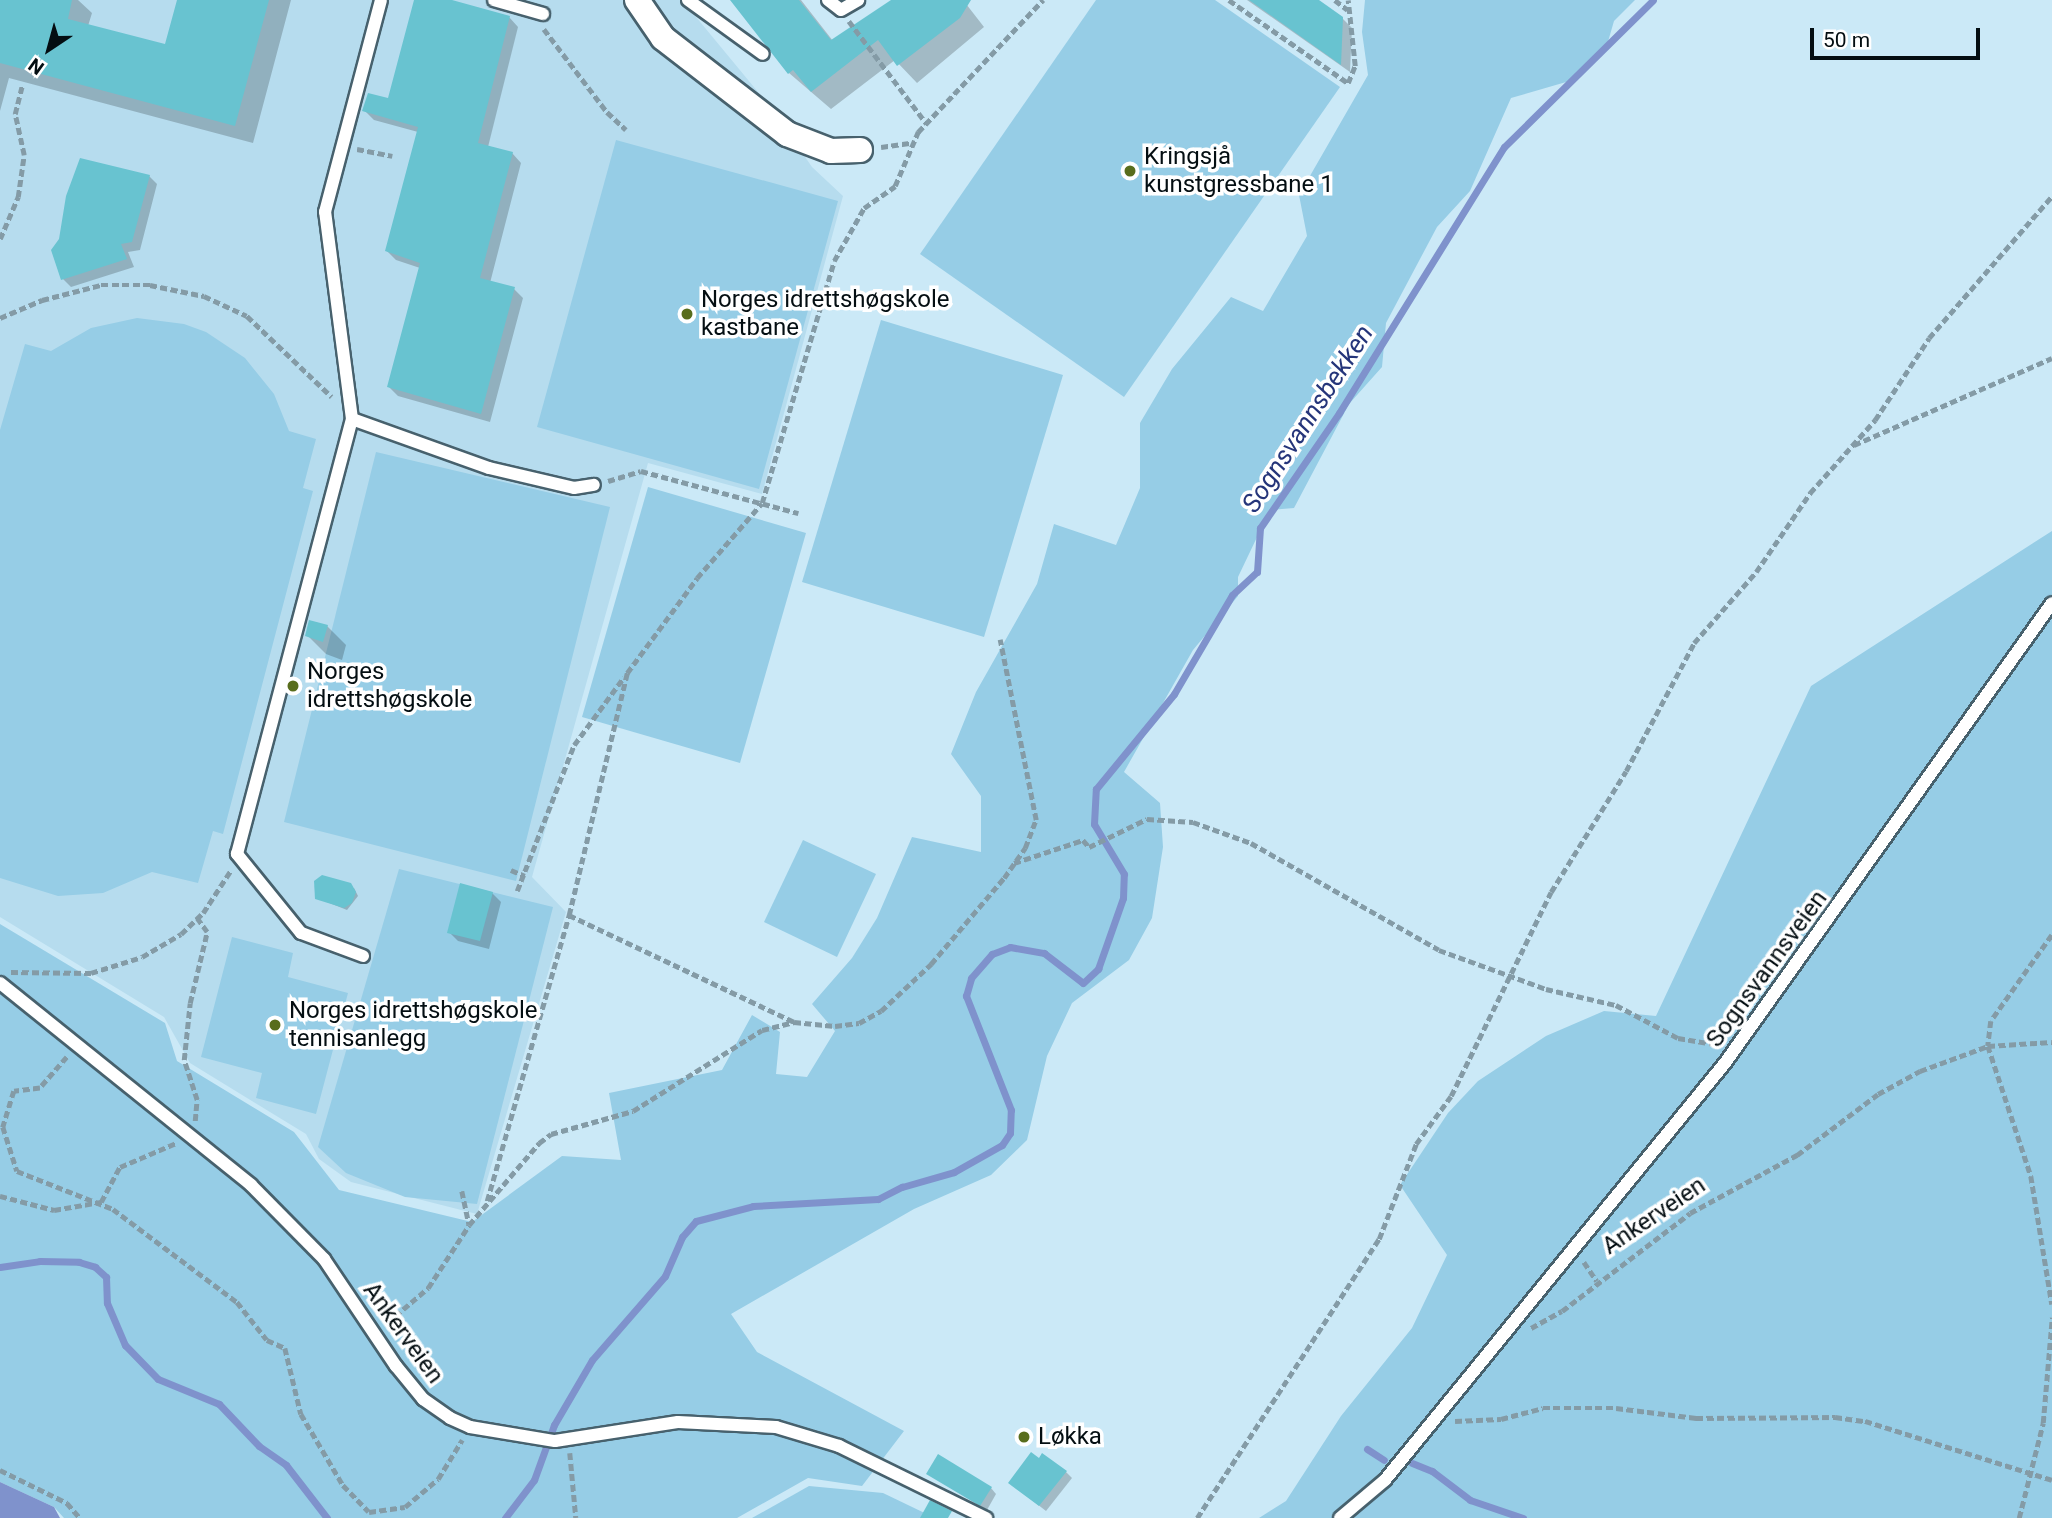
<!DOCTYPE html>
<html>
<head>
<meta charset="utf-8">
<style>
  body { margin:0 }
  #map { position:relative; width:2052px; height:1518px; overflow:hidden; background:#cbe9f7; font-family:Roboto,sans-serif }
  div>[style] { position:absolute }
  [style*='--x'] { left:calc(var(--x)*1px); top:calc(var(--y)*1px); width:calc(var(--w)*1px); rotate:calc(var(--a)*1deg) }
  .built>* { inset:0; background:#b6dcee }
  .green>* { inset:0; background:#96cde6 }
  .water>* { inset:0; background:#7f92cc }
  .shadow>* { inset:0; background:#0003 }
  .stream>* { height:7px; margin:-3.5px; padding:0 3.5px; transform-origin:3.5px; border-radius:3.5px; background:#7f92cc }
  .building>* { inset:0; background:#68c3d0 }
  .path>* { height:4.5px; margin-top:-2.25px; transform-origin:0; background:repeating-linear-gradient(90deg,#849ba6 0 7px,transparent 0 10.5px) }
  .roads { filter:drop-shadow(2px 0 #47616d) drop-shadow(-2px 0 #47616d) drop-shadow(0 2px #47616d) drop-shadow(0 -2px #47616d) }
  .service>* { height:12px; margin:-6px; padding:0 6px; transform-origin:6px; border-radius:6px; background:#fff }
  .minor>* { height:24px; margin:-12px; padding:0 12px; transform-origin:12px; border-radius:12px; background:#fff }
  .dots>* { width:19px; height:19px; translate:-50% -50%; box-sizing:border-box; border:4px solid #fff; border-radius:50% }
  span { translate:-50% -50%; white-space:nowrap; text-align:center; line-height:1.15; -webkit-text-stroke:7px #fff; paint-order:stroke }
  .poi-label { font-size:24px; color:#040e12 }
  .left { translate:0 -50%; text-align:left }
  .street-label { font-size:24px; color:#040e12 }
  .water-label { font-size:26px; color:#25357a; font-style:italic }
  .north { position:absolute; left:14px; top:14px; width:70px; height:70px; -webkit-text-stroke:5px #fff; paint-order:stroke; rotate:216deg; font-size:19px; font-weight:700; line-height:28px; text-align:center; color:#040e12 }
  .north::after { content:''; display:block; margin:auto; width:24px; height:32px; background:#040e12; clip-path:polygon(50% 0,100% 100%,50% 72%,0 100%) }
  .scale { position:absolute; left:1810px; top:28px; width:170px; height:32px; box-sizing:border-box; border:4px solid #040e12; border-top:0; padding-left:9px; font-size:21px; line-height:24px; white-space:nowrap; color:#040e12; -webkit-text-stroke:5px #fff; paint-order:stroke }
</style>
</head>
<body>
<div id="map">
  <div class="built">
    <div style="clip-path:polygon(0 0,682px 0,772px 109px,812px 167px,843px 196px,762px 494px,648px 463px,532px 877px,566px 912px,477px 1214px,351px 1182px,319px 1159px,306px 1134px,190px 1063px,164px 1017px,0 917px)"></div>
  </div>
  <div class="green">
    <div style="clip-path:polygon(1096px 0,1215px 0,1340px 87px,1124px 397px,920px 254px)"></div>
    <div style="clip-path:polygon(1365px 0,1635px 0,1614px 21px,1605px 52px,1573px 80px,1511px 98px,1470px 191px,1437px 227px,1386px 323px,1382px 367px,1349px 404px,1294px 508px,1270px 510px,1238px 577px,1238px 596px,1193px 650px,1124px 772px,1160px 803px,1163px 847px,1152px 918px,1129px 960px,1072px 1003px,1047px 1056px,1027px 1140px,991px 1175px,914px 1209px,731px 1314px,757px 1352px,904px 1431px,862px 1486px,808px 1478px,737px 1518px,64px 1518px,54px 1507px,0 1482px,0 924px,165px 1023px,177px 1061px,294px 1132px,339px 1190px,472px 1222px,562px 1156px,621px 1160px,609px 1093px,722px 1070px,752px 1015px,780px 1032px,776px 1074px,807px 1077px,835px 1031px,812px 1004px,852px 958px,877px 918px,912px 837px,981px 852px,981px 796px,951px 754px,976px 692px,1037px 584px,1054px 524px,1116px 545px,1140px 488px,1140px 423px,1172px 369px,1231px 297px,1263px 311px,1307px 236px,1299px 195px,1368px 75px,1362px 32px)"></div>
    <div style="clip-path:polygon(616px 140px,838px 201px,759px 489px,537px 427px)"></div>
    <div style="clip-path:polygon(137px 318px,184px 324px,206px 332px,245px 358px,274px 394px,289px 431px,316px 439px,303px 488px,313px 491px,223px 834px,213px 831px,198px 883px,152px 872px,103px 893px,58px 896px,0 878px,0 430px,25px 344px,51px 351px,91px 328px)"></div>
    <div style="clip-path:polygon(881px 320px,1063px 375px,984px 637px,802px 582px)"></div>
    <div style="clip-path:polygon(376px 452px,610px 507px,516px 881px,284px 822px)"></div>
    <div style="clip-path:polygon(648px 487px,806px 533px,740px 763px,582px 717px)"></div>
    <div style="clip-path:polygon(2052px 531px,2052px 1518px,1259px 1518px,1286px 1501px,1341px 1416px,1412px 1328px,1447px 1255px,1400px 1185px,1448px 1113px,1478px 1081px,1546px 1036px,1604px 1011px,1656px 1016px,1811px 686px)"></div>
    <div style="clip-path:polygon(803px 840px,876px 874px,837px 957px,764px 922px)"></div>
    <div style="clip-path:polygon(399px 869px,553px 907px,477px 1204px,405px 1197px,346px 1173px,318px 1147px)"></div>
    <div style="clip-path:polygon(232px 937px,293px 953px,288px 977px,348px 993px,316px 1114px,256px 1098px,262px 1073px,201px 1057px)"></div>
    <div style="clip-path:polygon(809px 1486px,883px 1493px,935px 1518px,752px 1518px)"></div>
  </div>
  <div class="water">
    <div style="clip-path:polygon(0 1482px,54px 1507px,60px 1518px,0 1518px)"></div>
  </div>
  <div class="shadow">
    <div style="clip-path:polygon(0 0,78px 0,92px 13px,88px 26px,167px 46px,179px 0,291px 0,253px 143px,9px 78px,0 111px)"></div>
    <div style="clip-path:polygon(416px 0,445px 0,509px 17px,518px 27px,488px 147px,512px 153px,521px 163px,490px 283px,514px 289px,523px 298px,490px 422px,398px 396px,389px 387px,420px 268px,396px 260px,387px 251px,418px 132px,374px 120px,364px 110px,389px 101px)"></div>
    <div style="clip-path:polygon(732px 0,801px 0,833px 41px,893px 0,963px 0,984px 27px,917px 83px,895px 60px,831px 109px,789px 73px)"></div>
    <div style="clip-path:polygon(1247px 0,1316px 0,1342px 18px,1352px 28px,1350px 72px)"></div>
    <div style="clip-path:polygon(149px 176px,157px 184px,140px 250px,128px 252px,134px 267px,71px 287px,63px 279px,60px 240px)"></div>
    <div style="clip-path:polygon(327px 626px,346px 645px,342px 660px,326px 654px,307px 635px)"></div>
    <div style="clip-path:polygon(354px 888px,358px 896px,347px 910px,317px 898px)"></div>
    <div style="clip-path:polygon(492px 893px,501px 902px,489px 949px,458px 941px,449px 932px)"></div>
    <div style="clip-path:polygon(1066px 1472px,1072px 1478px,1046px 1511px,1010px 1483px)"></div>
    <div style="clip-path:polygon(928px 1474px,991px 1488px,996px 1494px,987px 1510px)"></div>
  </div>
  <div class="stream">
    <div style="--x:0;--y:1267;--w:40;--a:-8.5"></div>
    <div style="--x:40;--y:1261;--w:39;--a:1"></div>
    <div style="--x:79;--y:1262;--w:17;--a:17"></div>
    <div style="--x:95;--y:1267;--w:15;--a:42"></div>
    <div style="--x:106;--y:1277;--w:26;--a:88"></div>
    <div style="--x:107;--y:1303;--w:46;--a:66.8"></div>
    <div style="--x:125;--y:1345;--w:47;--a:45.9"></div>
    <div style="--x:158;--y:1379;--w:66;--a:22.3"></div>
    <div style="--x:219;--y:1404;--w:58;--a:46.4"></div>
    <div style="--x:259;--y:1446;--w:33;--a:35"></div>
    <div style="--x:286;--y:1465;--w:67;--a:52.3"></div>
    <div style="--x:1367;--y:1449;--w:20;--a:33"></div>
    <div style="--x:1412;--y:1463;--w:22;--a:22"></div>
    <div style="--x:1432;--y:1471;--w:48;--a:37.3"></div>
    <div style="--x:1470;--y:1500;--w:56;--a:18.8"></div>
    <div style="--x:505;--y:1518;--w:48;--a:-52.7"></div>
    <div style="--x:534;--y:1480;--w:59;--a:-70"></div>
    <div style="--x:554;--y:1425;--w:75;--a:-59.7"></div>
    <div style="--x:592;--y:1360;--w:111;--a:-49"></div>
    <div style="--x:665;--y:1276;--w:43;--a:-66.4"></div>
    <div style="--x:682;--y:1237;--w:21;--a:-49"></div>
    <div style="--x:696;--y:1221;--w:59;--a:-14.7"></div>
    <div style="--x:753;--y:1206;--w:125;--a:-3.2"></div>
    <div style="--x:878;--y:1199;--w:27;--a:-27"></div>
    <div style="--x:902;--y:1187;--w:54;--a:-16.1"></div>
    <div style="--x:954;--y:1172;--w:55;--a:-29.4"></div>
    <div style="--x:1002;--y:1145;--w:14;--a:-56"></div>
    <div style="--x:1010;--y:1133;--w:23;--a:-88"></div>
    <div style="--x:1011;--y:1110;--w:123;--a:-111.5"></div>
    <div style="--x:966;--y:996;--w:19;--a:-74"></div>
    <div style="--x:971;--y:978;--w:32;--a:-49"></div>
    <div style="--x:992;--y:954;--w:19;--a:-21"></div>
    <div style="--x:1010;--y:947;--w:35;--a:10"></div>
    <div style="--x:1044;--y:953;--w:49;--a:37.6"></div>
    <div style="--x:1083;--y:983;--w:21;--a:-43"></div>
    <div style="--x:1098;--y:969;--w:75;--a:-70.6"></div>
    <div style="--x:1123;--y:898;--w:24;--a:-88"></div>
    <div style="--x:1124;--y:874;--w:58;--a:-121"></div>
    <div style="--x:1094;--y:824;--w:35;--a:-87"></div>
    <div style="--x:1096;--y:789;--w:123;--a:-50.6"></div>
    <div style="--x:1174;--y:694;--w:115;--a:-59.6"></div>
    <div style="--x:1232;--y:595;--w:34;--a:-43"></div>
    <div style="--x:1257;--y:572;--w:44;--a:-86.1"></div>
    <div style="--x:1260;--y:528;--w:140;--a:-55.5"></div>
    <div style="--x:1339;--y:413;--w:313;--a:-58.2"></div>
    <div style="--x:1504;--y:147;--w:209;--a:-44.6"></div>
  </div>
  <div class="building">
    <div style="clip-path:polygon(0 0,72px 0,68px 19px,165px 44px,177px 0,269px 0,235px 126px,0 63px)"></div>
    <div style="clip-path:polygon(414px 0,452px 0,510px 16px,478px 143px,513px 152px,480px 278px,515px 287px,481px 414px,387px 387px,420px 263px,385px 251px,418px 127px,362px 111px,368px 93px,388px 98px)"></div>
    <div style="clip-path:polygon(730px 0,799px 0,831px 40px,891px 0,971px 0,960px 18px,897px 66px,878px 40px,811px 92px,793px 70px,788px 74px)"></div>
    <div style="clip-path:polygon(1249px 0,1319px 0,1343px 17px,1341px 65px)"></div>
    <div style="clip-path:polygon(80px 158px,150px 175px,132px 242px,121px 244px,127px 259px,61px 280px,51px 250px,59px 239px,66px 196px)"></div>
    <div style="clip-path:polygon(309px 620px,328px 625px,323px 642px,305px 636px)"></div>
    <div style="clip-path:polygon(322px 875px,351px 883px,356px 892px,352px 903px,344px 908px,315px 899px,314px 881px)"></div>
    <div style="clip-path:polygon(460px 883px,493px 892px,480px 941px,447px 933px)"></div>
    <div style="clip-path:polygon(1031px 1452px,1039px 1458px,1042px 1453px,1067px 1471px,1039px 1506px,1008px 1483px)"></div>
    <div style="clip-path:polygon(938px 1454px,992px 1487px,980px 1506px,926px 1474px)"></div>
    <div style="clip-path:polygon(930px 1500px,952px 1511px,948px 1518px,920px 1518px)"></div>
  </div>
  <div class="path">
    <div style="--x:1229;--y:0;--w:145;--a:34.9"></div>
    <div style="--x:1348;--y:83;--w:18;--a:-68"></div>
    <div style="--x:1355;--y:66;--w:66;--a:-96.1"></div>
    <div style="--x:1335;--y:0;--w:16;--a:38"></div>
    <div style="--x:849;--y:21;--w:129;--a:52.9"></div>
    <div style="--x:544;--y:29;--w:104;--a:52.8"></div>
    <div style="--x:607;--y:112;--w:26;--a:43"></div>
    <div style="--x:881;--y:147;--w:34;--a:-8"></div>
    <div style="--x:357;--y:149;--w:36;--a:11"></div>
    <div style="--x:0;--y:239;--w:46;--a:-66.8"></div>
    <div style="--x:18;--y:197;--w:42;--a:-81.9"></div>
    <div style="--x:24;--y:155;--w:42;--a:-102.4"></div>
    <div style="--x:15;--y:114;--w:30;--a:-76"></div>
    <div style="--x:0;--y:318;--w:46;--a:-23.2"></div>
    <div style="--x:42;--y:300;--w:61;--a:-14.3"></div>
    <div style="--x:101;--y:285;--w:49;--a:0"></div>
    <div style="--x:150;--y:285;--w:55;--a:11.5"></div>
    <div style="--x:204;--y:296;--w:47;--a:24.9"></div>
    <div style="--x:247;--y:316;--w:117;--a:43.6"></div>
    <div style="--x:1854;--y:445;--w:216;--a:-23.7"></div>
    <div style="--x:608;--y:481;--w:34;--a:-17"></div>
    <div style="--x:641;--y:471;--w:163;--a:15"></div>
    <div style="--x:1014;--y:863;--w:73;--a:-18.4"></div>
    <div style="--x:1083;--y:840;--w:9;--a:49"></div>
    <div style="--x:1089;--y:847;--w:64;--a:-25.8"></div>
    <div style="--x:1147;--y:819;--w:46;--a:3.7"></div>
    <div style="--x:1193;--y:822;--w:62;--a:19.9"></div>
    <div style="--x:1251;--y:843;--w:216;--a:29.6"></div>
    <div style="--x:1439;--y:950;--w:114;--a:20"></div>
    <div style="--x:1546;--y:989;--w:72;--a:12.9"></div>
    <div style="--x:1616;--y:1005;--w:70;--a:28"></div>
    <div style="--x:1678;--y:1038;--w:43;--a:9.5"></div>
    <div style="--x:511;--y:870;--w:15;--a:23"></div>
    <div style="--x:517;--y:891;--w:157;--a:-68.7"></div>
    <div style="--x:574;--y:745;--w:84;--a:-53.7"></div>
    <div style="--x:569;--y:915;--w:249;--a:25.4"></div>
    <div style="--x:794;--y:1022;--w:41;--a:5.6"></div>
    <div style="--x:835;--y:1026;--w:24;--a:-7"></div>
    <div style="--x:859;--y:1023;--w:25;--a:-29"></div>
    <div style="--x:881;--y:1011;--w:69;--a:-43.2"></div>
    <div style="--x:931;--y:964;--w:113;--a:-49.7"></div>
    <div style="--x:1004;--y:878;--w:37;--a:-55"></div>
    <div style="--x:1025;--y:848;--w:30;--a:-69"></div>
    <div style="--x:1036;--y:820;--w:184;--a:-101.3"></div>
    <div style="--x:2052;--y:935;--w:105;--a:125.3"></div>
    <div style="--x:1991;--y:1021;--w:25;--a:97"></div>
    <div style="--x:1988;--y:1046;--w:137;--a:71.7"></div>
    <div style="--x:2031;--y:1176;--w:130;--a:80.7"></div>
    <div style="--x:11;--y:972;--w:80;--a:0.7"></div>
    <div style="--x:91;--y:973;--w:53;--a:-17.4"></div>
    <div style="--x:142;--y:957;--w:45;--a:-30.5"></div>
    <div style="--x:181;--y:934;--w:30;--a:-44"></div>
    <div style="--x:203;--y:913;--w:51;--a:-56.9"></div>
    <div style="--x:67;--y:1057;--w:41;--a:131.1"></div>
    <div style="--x:40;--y:1088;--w:26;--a:173"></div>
    <div style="--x:14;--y:1091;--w:38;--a:107"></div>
    <div style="--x:3;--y:1127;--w:46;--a:72.3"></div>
    <div style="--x:17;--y:1171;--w:103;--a:21.6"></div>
    <div style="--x:113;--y:1209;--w:155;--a:36.9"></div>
    <div style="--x:237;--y:1302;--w:48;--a:51.7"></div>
    <div style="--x:267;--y:1340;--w:20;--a:24"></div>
    <div style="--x:285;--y:1348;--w:68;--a:76.4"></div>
    <div style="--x:301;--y:1414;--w:82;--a:59.4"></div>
    <div style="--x:343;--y:1485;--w:37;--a:46"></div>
    <div style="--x:369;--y:1512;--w:36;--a:-8"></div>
    <div style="--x:405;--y:1507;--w:43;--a:-40.3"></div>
    <div style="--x:438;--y:1479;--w:46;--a:-58.4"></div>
    <div style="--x:195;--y:1121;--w:21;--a:-85"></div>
    <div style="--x:197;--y:1100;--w:42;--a:-108"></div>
    <div style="--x:184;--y:1060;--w:57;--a:-84"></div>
    <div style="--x:190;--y:1003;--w:73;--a:-76.5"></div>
    <div style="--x:207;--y:932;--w:17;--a:-126"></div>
    <div style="--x:462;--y:1191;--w:34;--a:78"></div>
    <div style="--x:0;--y:1196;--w:56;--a:14.5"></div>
    <div style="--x:54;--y:1210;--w:48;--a:-9.7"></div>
    <div style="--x:101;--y:1202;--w:40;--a:-62"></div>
    <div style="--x:120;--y:1167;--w:61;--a:-23.2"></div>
    <div style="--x:487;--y:1201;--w:298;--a:-74"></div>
    <div style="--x:569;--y:915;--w:249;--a:-76.5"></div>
    <div style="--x:627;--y:673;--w:118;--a:-53.6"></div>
    <div style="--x:697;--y:578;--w:99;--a:-49.1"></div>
    <div style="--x:762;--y:503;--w:252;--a:-73.4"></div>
    <div style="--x:834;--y:261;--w:61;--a:-60.5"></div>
    <div style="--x:864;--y:208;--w:38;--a:-35"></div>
    <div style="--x:895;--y:186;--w:59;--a:-66.9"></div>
    <div style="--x:918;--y:132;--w:182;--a:-46.6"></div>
    <div style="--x:1584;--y:1262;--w:23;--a:56"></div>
    <div style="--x:387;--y:1323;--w:54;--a:-40.5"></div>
    <div style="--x:428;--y:1288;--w:75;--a:-56.9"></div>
    <div style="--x:469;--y:1225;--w:108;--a:-49.5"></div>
    <div style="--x:539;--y:1143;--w:15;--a:-37"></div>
    <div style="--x:551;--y:1134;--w:85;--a:-15.7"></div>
    <div style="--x:633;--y:1111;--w:152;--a:-32.1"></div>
    <div style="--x:762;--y:1030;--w:33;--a:-14"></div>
    <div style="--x:1531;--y:1328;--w:35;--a:-29"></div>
    <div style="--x:1562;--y:1311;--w:161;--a:-37.4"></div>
    <div style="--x:1690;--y:1213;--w:122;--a:-28.5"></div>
    <div style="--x:1797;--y:1155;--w:101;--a:-37"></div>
    <div style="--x:1878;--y:1094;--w:48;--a:-28.7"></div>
    <div style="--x:1920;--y:1071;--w:72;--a:-20.2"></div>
    <div style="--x:1988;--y:1046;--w:64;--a:-3.6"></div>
    <div style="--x:1455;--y:1421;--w:46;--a:-2.5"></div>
    <div style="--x:1501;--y:1419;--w:43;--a:-14.7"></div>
    <div style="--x:1543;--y:1408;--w:73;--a:0"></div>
    <div style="--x:1616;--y:1408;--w:81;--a:7.1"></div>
    <div style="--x:1696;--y:1418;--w:139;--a:-0.4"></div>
    <div style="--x:1835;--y:1417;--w:30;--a:8"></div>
    <div style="--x:1865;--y:1421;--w:196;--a:17.5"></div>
    <div style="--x:570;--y:1453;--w:65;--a:84.7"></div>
    <div style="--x:0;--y:1470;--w:75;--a:26.2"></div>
    <div style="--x:67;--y:1503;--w:20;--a:49"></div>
    <div style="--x:1197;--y:1518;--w:333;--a:-56.9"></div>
    <div style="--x:1379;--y:1239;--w:102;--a:-68.7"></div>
    <div style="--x:1416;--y:1144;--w:59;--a:-53.9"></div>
    <div style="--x:1451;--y:1096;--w:227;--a:-63.9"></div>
    <div style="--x:1551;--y:892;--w:142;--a:-58.2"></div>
    <div style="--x:1626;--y:771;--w:145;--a:-62"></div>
    <div style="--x:1694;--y:643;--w:94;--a:-48.9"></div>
    <div style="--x:1756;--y:572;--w:96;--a:-55.6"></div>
    <div style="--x:1810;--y:493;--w:98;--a:-48.3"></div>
    <div style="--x:1875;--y:420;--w:98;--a:-56.6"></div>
    <div style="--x:1929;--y:338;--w:188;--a:-49.1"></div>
    <div style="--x:2019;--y:1518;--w:98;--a:-75.8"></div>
    <div style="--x:2043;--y:1423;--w:106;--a:-85.1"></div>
  </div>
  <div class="roads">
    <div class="service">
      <div style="--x:494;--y:0;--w:51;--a:15.9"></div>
      <div style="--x:688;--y:0;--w:92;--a:35.8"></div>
      <div style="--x:828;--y:0;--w:16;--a:38"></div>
      <div style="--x:841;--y:10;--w:20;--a:-30"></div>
      <div style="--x:352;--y:419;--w:145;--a:19.7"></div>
      <div style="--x:489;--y:468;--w:87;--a:13.2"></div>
      <div style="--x:574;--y:488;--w:20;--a:-9"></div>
      <div style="--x:363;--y:956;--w:66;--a:-159.6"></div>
      <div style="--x:301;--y:933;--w:102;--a:-129"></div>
      <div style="--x:237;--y:854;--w:450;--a:-75.2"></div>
      <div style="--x:352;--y:419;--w:209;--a:-97.4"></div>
      <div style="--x:325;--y:212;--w:219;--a:-75.2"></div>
      <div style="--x:0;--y:983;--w:322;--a:38.8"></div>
      <div style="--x:251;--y:1185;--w:104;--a:45.4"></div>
      <div style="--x:324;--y:1259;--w:129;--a:56.1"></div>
      <div style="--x:396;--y:1366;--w:43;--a:50.7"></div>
      <div style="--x:423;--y:1399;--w:33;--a:35"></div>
      <div style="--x:450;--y:1418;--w:22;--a:24"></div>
      <div style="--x:470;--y:1427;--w:86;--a:9.4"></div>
      <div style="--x:555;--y:1441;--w:124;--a:-8.8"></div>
      <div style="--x:678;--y:1422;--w:98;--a:2.9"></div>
      <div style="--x:776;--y:1427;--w:66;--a:16.8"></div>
      <div style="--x:839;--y:1446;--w:164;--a:26.1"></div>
      <div style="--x:1340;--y:1518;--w:59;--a:-40.2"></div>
      <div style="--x:1385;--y:1480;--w:538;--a:-50.81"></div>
      <div style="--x:1725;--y:1063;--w:564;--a:-54.59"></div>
    </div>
    <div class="minor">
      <div style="--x:637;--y:0;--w:46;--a:55.6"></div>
      <div style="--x:663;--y:38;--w:157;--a:37.7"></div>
      <div style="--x:787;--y:134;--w:47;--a:21.1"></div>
      <div style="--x:831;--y:151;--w:29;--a:-2"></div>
    </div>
  </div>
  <div class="dots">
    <div style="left:1130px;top:171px;background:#586d1c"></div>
    <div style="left:687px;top:314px;background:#586d1c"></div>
    <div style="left:293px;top:686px;background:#586d1c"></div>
    <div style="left:275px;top:1025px;background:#586d1c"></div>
    <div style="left:1024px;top:1437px;background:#586d1c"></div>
  </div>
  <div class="poi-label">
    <span class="left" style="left:1144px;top:171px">Kringsjå<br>kunstgressbane 1</span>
    <span class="left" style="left:701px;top:314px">Norges idrettshøgskole<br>kastbane</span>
    <span class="left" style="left:307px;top:686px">Norges<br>idrettshøgskole</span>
    <span class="left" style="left:289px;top:1025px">Norges idrettshøgskole<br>tennisanlegg</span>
    <span class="left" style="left:1038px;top:1437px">Løkka</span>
  </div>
  <div class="street-label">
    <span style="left:1767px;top:969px;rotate:-54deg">Sognsvannsveien</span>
    <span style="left:1654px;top:1216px;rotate:-34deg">Ankerveien</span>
    <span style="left:403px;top:1333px;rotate:54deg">Ankerveien</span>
  </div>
  <div class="water-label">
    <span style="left:1308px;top:419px;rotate:-57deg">Sognsvannsbekken</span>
  </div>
  <div class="north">N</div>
  <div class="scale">50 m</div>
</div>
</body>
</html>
